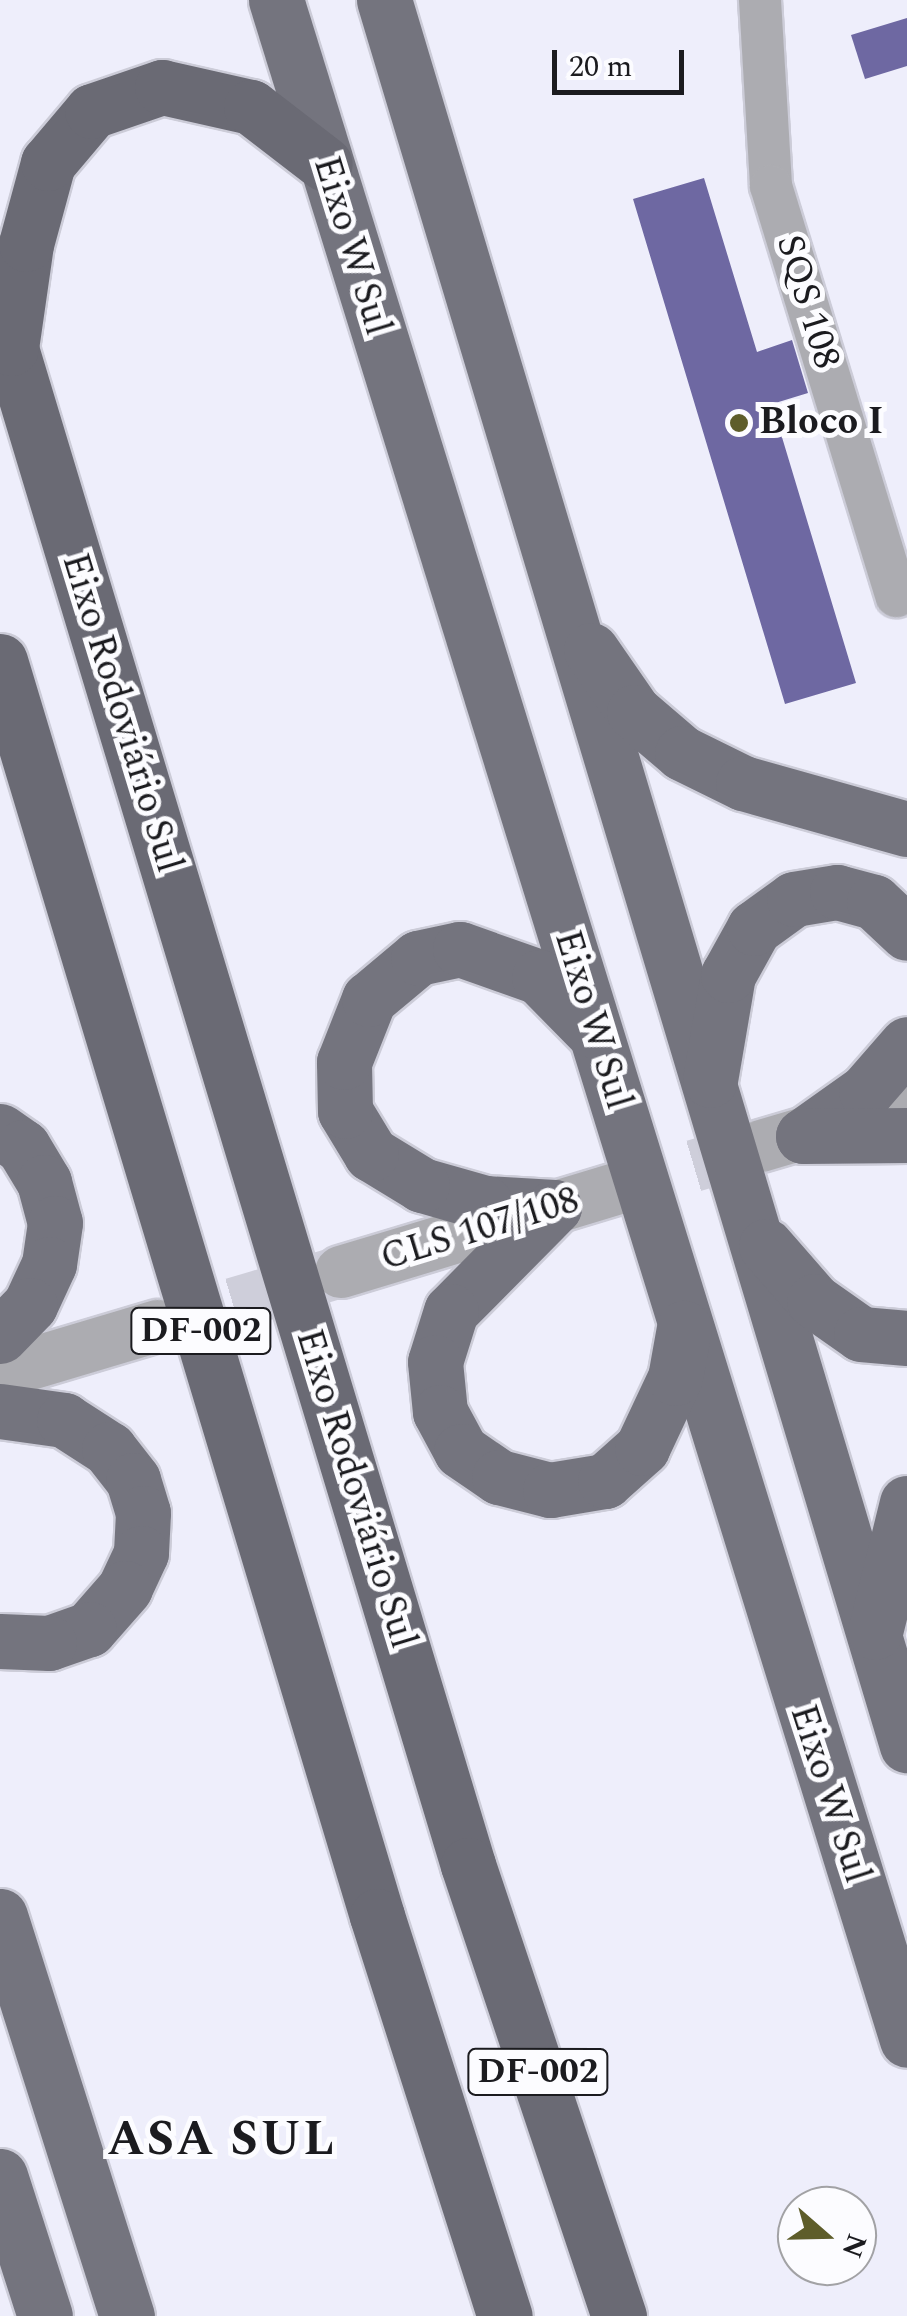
<!DOCTYPE html>
<html>
<head>
<meta charset="utf-8">
<style>
  body { margin:0 }
  #map { position:relative; width:907px; height:2316px; overflow:hidden; background:#eeeefb; font-family:Spectral,serif }
  div>[style] { position:absolute }
  [style*='--x'] { left:calc(var(--x)*1px); top:calc(var(--y)*1px); width:calc(var(--w)*1px); rotate:calc(var(--a)*1deg) }
  .building>* { inset:0; background:#6e68a2 }
  .tertiary-tunnel>* { height:52px; margin-top:-26px; transform-origin:0; background:repeating-linear-gradient(90deg,#ceceda 0 52px,transparent 0 78px) }
  .roads { filter:drop-shadow(2px 0 #ccccd8) drop-shadow(-2px 0 #ccccd8) drop-shadow(0 2px #ccccd8) drop-shadow(0 -2px #ccccd8) }
  .minor>* { height:42px; margin:-21px; padding:0 21px; transform-origin:21px; border-radius:21px; background:#acacb1 }
  .tertiary>* { height:52px; margin:-26px; padding:0 26px; transform-origin:26px; border-radius:26px; background:#acacb1 }
  .primary>* { height:55px; margin:-27.5px; padding:0 27.5px; transform-origin:27.5px; border-radius:27.5px; background:#74747e }
  .trunk>* { height:55px; margin:-27.5px; padding:0 27.5px; transform-origin:27.5px; border-radius:27.5px; background:#6a6a74 }
  .dots>* { width:28px; height:28px; translate:-50% -50%; box-sizing:border-box; border:5px solid #fcfcff; border-radius:50% }
  span { translate:-50% -50%; white-space:nowrap; text-align:center; line-height:1.15; -webkit-text-stroke:10px #fcfcff; paint-order:stroke }
  .shield-label span { padding:2px 8px; background:#fcfcff; border:2px solid; border-radius:8px; -webkit-text-stroke-width:0 }
  .shield-label { font-size:35px; color:#1b1b1f; font-weight:700 }
  .street-label { font-size:38px; color:#1b1b1f }
  .poi-label { font-size:38px; color:#1b1b1f; font-weight:700 }
  .left { translate:0 -50%; text-align:left }
  .district-label { font-size:48px; color:#1b1b1f; font-weight:700; letter-spacing:2.5px }
  .north { position:absolute; left:777px; top:2186px; width:100px; height:100px; box-sizing:border-box; background:#fcfcff; border:2px solid #a2a2a5; border-radius:50%; rotate:110deg; font-size:28px; font-weight:700; line-height:40px; text-align:center; color:#1b1b1f }
  .north::after { content:''; display:block; margin:auto; width:35px; height:45px; background:#5e5d2a; clip-path:polygon(50% 0,100% 100%,50% 72%,0 100%) }
  .scale { position:absolute; left:552px; top:50px; width:132px; height:45px; box-sizing:border-box; border:5px solid #1b1b1f; border-top:0; padding-left:12px; font-size:30px; line-height:35px; white-space:nowrap; color:#1b1b1f; -webkit-text-stroke:8px #fcfcff; paint-order:stroke }
</style>
</head>
<body>
<div id="map">
  <div class="building">
    <div style="clip-path:polygon(907px 18px,907px 66px,865px 79px,851px 35px)"></div>
    <div style="clip-path:polygon(704px 178px,757px 352px,792px 340px,808px 393px,772px 404px,856px 683px,785px 704px,633px 199px)"></div>
  </div>
  <div class="tertiary-tunnel">
    <div style="--x:619;--y:1188;--w:148;--a:-16.5"></div>
    <div style="--x:158;--y:1326;--w:184;--a:-16.5"></div>
  </div>
  <div class="roads">
    <div class="minor">
      <div style="--x:760;--y:0;--w:186;--a:86.6"></div>
      <div style="--x:771;--y:186;--w:429;--a:73"></div>
    </div>
    <div class="tertiary">
      <div style="--x:761;--y:1146;--w:152;--a:-16.4"></div>
      <div style="--x:341;--y:1272;--w:290;--a:-16.8"></div>
      <div style="--x:0;--y:1373;--w:165;--a:-16.6"></div>
    </div>
    <div class="primary">
      <div style="--x:276;--y:0;--w:2135;--a:72.81"></div>
      <div style="--x:384;--y:0;--w:1822;--a:73.32"></div>
      <div style="--x:591;--y:650;--w:75;--a:55.3"></div>
      <div style="--x:634;--y:712;--w:63;--a:40.5"></div>
      <div style="--x:682;--y:753;--w:68;--a:26.2"></div>
      <div style="--x:743;--y:783;--w:170;--a:15.7"></div>
      <div style="--x:710;--y:1080;--w:107;--a:-80.3"></div>
      <div style="--x:728;--y:975;--w:54;--a:-61"></div>
      <div style="--x:754;--y:928;--w:49;--a:-35.9"></div>
      <div style="--x:794;--y:899;--w:44;--a:-9.2"></div>
      <div style="--x:837;--y:892;--w:38;--a:15"></div>
      <div style="--x:874;--y:902;--w:45;--a:43.2"></div>
      <div style="--x:0;--y:1131;--w:28;--a:35"></div>
      <div style="--x:23;--y:1147;--w:41;--a:59"></div>
      <div style="--x:44;--y:1182;--w:42;--a:75"></div>
      <div style="--x:55;--y:1223;--w:41;--a:98.3"></div>
      <div style="--x:49;--y:1264;--w:45;--a:114.9"></div>
      <div style="--x:30;--y:1305;--w:43;--a:134.1"></div>
      <div style="--x:803;--y:1136;--w:77;--a:-35.5"></div>
      <div style="--x:866;--y:1091;--w:62;--a:-48.9"></div>
      <div style="--x:803;--y:1136;--w:104;--a:-0.6"></div>
      <div style="--x:554;--y:1207;--w:69;--a:-176.7"></div>
      <div style="--x:485;--y:1203;--w:66;--a:-164.1"></div>
      <div style="--x:422;--y:1185;--w:60;--a:-148.7"></div>
      <div style="--x:371;--y:1154;--w:50;--a:-121.2"></div>
      <div style="--x:345;--y:1111;--w:49;--a:-91.2"></div>
      <div style="--x:344;--y:1062;--w:68;--a:-68.4"></div>
      <div style="--x:369;--y:999;--w:64;--a:-39.9"></div>
      <div style="--x:418;--y:958;--w:43;--a:-12.1"></div>
      <div style="--x:460;--y:949;--w:84;--a:19.5"></div>
      <div style="--x:539;--y:977;--w:74;--a:45.5"></div>
      <div style="--x:554;--y:1207;--w:146;--a:134.7"></div>
      <div style="--x:451;--y:1311;--w:53;--a:107.4"></div>
      <div style="--x:435;--y:1362;--w:50;--a:84.3"></div>
      <div style="--x:440;--y:1412;--w:44;--a:61.7"></div>
      <div style="--x:461;--y:1451;--w:46;--a:34.4"></div>
      <div style="--x:499;--y:1477;--w:53;--a:14.3"></div>
      <div style="--x:550;--y:1490;--w:56;--a:-9.3"></div>
      <div style="--x:605;--y:1481;--w:50;--a:-41.7"></div>
      <div style="--x:642;--y:1448;--w:77;--a:-64.8"></div>
      <div style="--x:675;--y:1378;--w:51;--a:-79.8"></div>
      <div style="--x:766;--y:1246;--w:73;--a:48.9"></div>
      <div style="--x:814;--y:1301;--w:57;--a:35.1"></div>
      <div style="--x:861;--y:1334;--w:46;--a:5"></div>
      <div style="--x:0;--y:1411;--w:65;--a:8"></div>
      <div style="--x:64;--y:1420;--w:54;--a:32.8"></div>
      <div style="--x:109;--y:1449;--w:39;--a:52"></div>
      <div style="--x:133;--y:1480;--w:34;--a:73"></div>
      <div style="--x:143;--y:1513;--w:40;--a:92.9"></div>
      <div style="--x:141;--y:1553;--w:38;--a:115"></div>
      <div style="--x:125;--y:1588;--w:55;--a:131.3"></div>
      <div style="--x:89;--y:1629;--w:42;--a:160.7"></div>
      <div style="--x:49;--y:1643;--w:49;--a:-177.7"></div>
      <div style="--x:875;--y:1632;--w:133;--a:-76.1"></div>
      <div style="--x:0;--y:1916;--w:420;--a:72.4"></div>
      <div style="--x:0;--y:2176;--w:147;--a:72.2"></div>
    </div>
    <div class="trunk">
      <div style="--x:0;--y:312;--w:1622;--a:73.23"></div>
      <div style="--x:468;--y:1865;--w:476;--a:71.5"></div>
      <div style="--x:11;--y:348;--w:105;--a:-81.8"></div>
      <div style="--x:26;--y:244;--w:84;--a:-74.8"></div>
      <div style="--x:48;--y:163;--w:68;--a:-49.8"></div>
      <div style="--x:92;--y:111;--w:74;--a:-18.9"></div>
      <div style="--x:162;--y:87;--w:91;--a:12.7"></div>
      <div style="--x:251;--y:107;--w:93;--a:37.6"></div>
      <div style="--x:0;--y:661;--w:1310;--a:73.28"></div>
      <div style="--x:377;--y:1916;--w:420;--a:72.3"></div>
    </div>
  </div>
  <div class="dots">
    <div style="left:739px;top:423px;background:#5e5d2a"></div>
  </div>
  <div class="shield-label">
    <span style="left:201px;top:1331px">DF-002</span>
    <span style="left:538px;top:2072px">DF-002</span>
  </div>
  <div class="street-label">
    <span style="left:351px;top:246px;rotate:73deg">Eixo W Sul</span>
    <span style="left:807px;top:302px;rotate:73deg">SQS 108</span>
    <span style="left:121px;top:713px;rotate:73deg">Eixo Rodoviário Sul</span>
    <span style="left:592px;top:1020px;rotate:73deg">Eixo W Sul</span>
    <span style="left:480px;top:1230px;rotate:-17deg">CLS 107/108</span>
    <span style="left:355px;top:1489px;rotate:73deg">Eixo Rodoviário Sul</span>
    <span style="left:829px;top:1794px;rotate:72deg">Eixo W Sul</span>
  </div>
  <div class="poi-label">
    <span class="left" style="left:759px;top:423px">Bloco I</span>
  </div>
  <div class="district-label">
    <span style="left:222px;top:2140px">ASA SUL</span>
  </div>
  <div class="north">N</div>
  <div class="scale">20 m</div>
</div>
</body>
</html>
